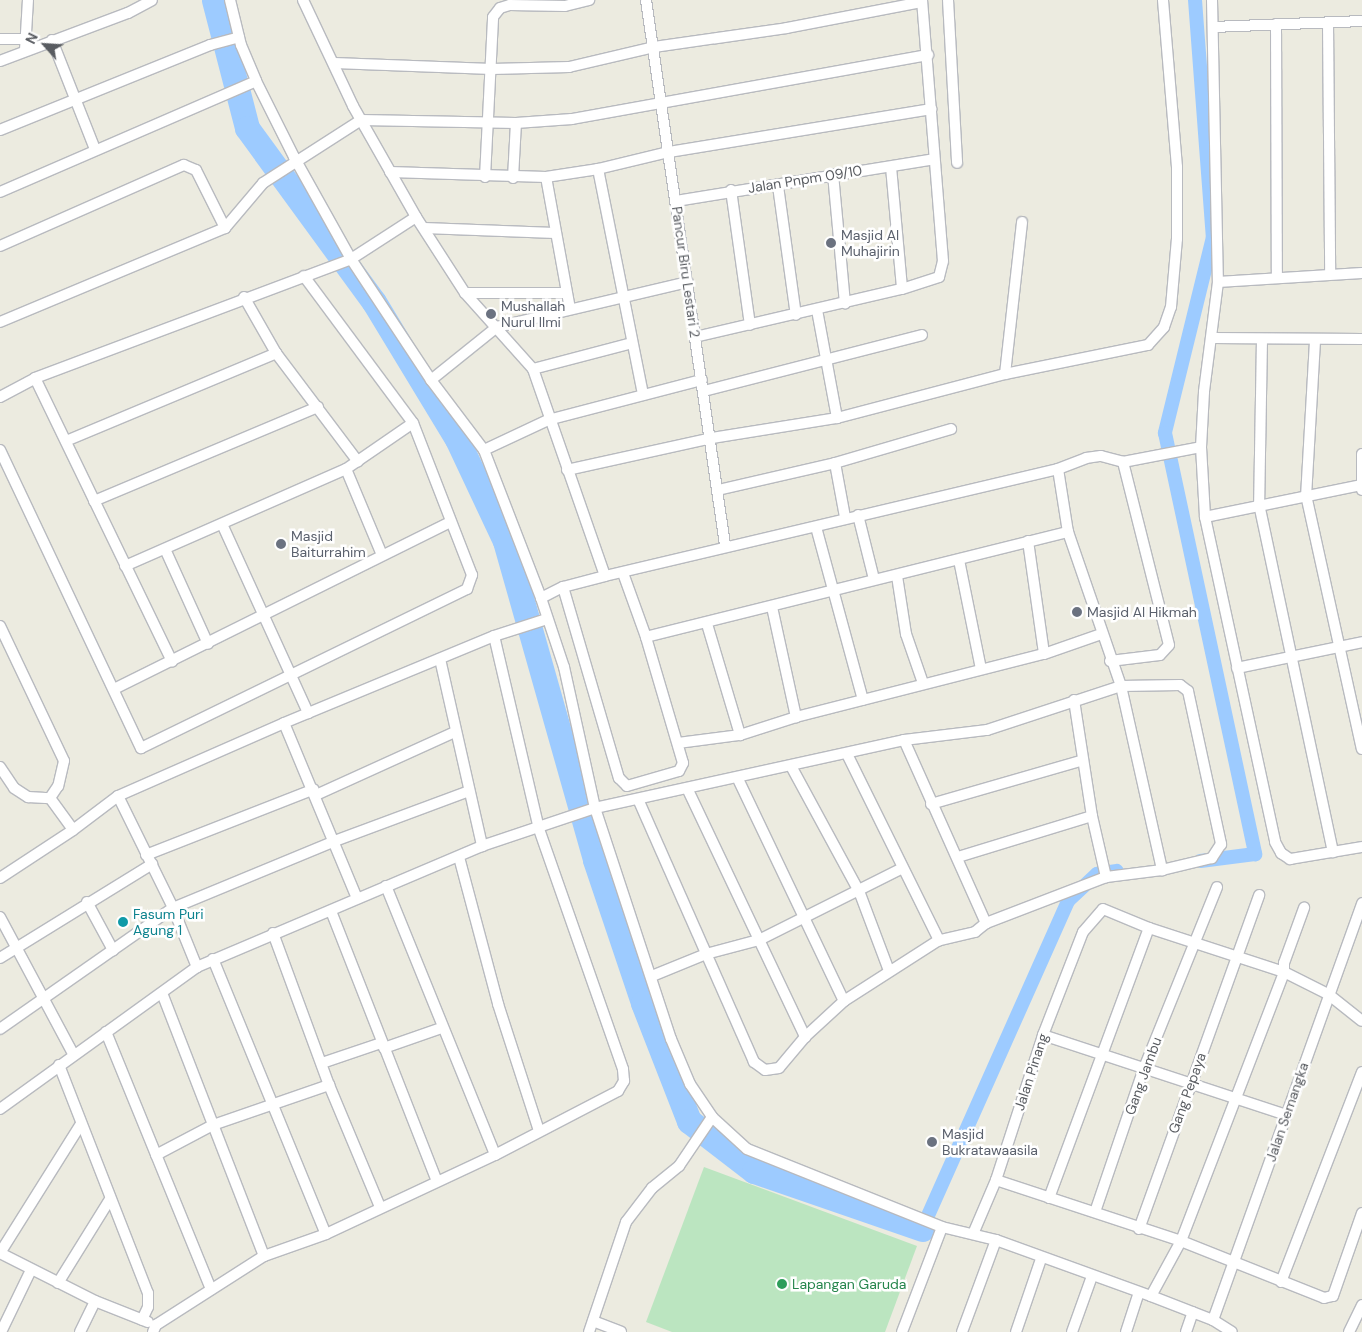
<!DOCTYPE html>
<html>
<head>
<meta charset="utf-8">
<style>
  body { margin:0 }
  #map { position:relative; width:1362px; height:1332px; overflow:hidden; background:#ecebe0; font-family:"DM Sans",sans-serif }
  div>[style] { position:absolute }
  [style*='--x'] { left:calc(var(--x)*1px); top:calc(var(--y)*1px); width:calc(var(--w)*1px); rotate:calc(var(--a)*1deg) }
  .green>* { inset:0; background:#bbe5c0 }
  .canal>* { height:14px; margin:-7px; padding:0 7px; transform-origin:7px; border-radius:7px; background:#9dcbff }
  .river>* { height:25px; margin:-12.5px; padding:0 12.5px; transform-origin:12.5px; border-radius:12.5px; background:#9dcbff }
  .roads { filter:drop-shadow(1px 0 #b8babf) drop-shadow(-1px 0 #b8babf) drop-shadow(0 1px #b8babf) drop-shadow(0 -1px #b8babf) }
  .minor>* { height:10px; margin:-5px; padding:0 5px; transform-origin:5px; border-radius:5px; background:#fff }
  .dots>* { width:14px; height:14px; translate:-50% -50%; box-sizing:border-box; border:2px solid #fff; border-radius:50% }
  span { translate:-50% -50%; white-space:nowrap; text-align:center; line-height:1.15; -webkit-text-stroke:5px #fff; paint-order:stroke }
  .street-label { font-size:14px; color:#595c61 }
  .worship-label { font-size:14px; color:#5b616d }
  .left { translate:0 -50%; text-align:left }
  .culture-label { font-size:14px; color:#0d838f }
  .leisure-label { font-size:14px; color:#27864d }
  .north { position:absolute; left:20px; top:20px; width:50px; height:50px; -webkit-text-stroke:4px #fff; paint-order:stroke; rotate:296deg; font-size:14px; font-weight:700; line-height:20px; text-align:center; color:#595c61 }
  .north::after { content:''; display:block; margin:auto; width:18px; height:22px; background:#595c61; clip-path:polygon(50% 0,100% 100%,50% 72%,0 100%) }
</style>
</head>
<body>
<div id="map">
  <div class="green">
    <div style="clip-path:polygon(704px 1167px,917px 1246px,885px 1332px,672px 1332px,646px 1322px)"></div>
  </div>
  <div class="canal">
    <div style="--x:1195;--y:0;--w:238;--a:85.7"></div>
    <div style="--x:1213;--y:237;--w:202;--a:103.8"></div>
    <div style="--x:1165;--y:433;--w:431;--a:77.9"></div>
    <div style="--x:1255;--y:854;--w:55;--a:172.7"></div>
    <div style="--x:922;--y:1229;--w:359;--a:-66"></div>
    <div style="--x:1068;--y:901;--w:40;--a:-43"></div>
    <div style="--x:1097;--y:874;--w:20;--a:-9"></div>
  </div>
  <div class="river">
    <div style="--x:214;--y:0;--w:132;--a:75.5"></div>
    <div style="--x:247;--y:128;--w:215;--a:53.9"></div>
    <div style="--x:374;--y:302;--w:160;--a:58.8"></div>
    <div style="--x:457;--y:439;--w:113;--a:64.8"></div>
    <div style="--x:505;--y:541;--w:331;--a:74.2"></div>
    <div style="--x:595;--y:860;--w:151;--a:71.4"></div>
    <div style="--x:643;--y:1003;--w:127;--a:68.7"></div>
    <div style="--x:689;--y:1121;--w:82;--a:37.6"></div>
    <div style="--x:754;--y:1171;--w:178;--a:19"></div>
  </div>
  <div class="roads">
    <div class="minor">
      <div style="--x:230;--y:0;--w:46;--a:76.3"></div>
      <div style="--x:241;--y:45;--w:39;--a:67"></div>
      <div style="--x:256;--y:81;--w:85;--a:63.4"></div>
      <div style="--x:294;--y:157;--w:117;--a:60.8"></div>
      <div style="--x:351;--y:259;--w:145;--a:56.5"></div>
      <div style="--x:431;--y:380;--w:88;--a:52.9"></div>
      <div style="--x:484;--y:450;--w:159;--a:68.9"></div>
      <div style="--x:541;--y:598;--w:73;--a:71.6"></div>
      <div style="--x:564;--y:667;--w:144;--a:77.6"></div>
      <div style="--x:595;--y:808;--w:243;--a:71.8"></div>
      <div style="--x:671;--y:1039;--w:49;--a:67.1"></div>
      <div style="--x:690;--y:1084;--w:40;--a:56"></div>
      <div style="--x:712;--y:1117;--w:47;--a:42.4"></div>
      <div style="--x:747;--y:1149;--w:210;--a:21.8"></div>
      <div style="--x:942;--y:1227;--w:56;--a:13.5"></div>
      <div style="--x:996;--y:1240;--w:165;--a:19.9"></div>
      <div style="--x:1151;--y:1296;--w:66;--a:21.2"></div>
      <div style="--x:1213;--y:1320;--w:22;--a:32"></div>
      <div style="--x:303;--y:0;--w:117;--a:64.7"></div>
      <div style="--x:353;--y:106;--w:128;--a:60.4"></div>
      <div style="--x:416;--y:217;--w:90;--a:57.2"></div>
      <div style="--x:465;--y:293;--w:102;--a:48.2"></div>
      <div style="--x:533;--y:369;--w:219;--a:70.8"></div>
      <div style="--x:646;--y:0;--w:551;--a:81.75"></div>
      <div style="--x:948;--y:0;--w:163;--a:86.8"></div>
      <div style="--x:1212;--y:0;--w:282;--a:88.8"></div>
      <div style="--x:1218;--y:282;--w:111;--a:97.3"></div>
      <div style="--x:1204;--y:392;--w:55;--a:93.1"></div>
      <div style="--x:1201;--y:447;--w:70;--a:86.7"></div>
      <div style="--x:1205;--y:517;--w:332;--a:77.8"></div>
      <div style="--x:1275;--y:842;--w:13;--a:61"></div>
      <div style="--x:1281;--y:853;--w:11;--a:34"></div>
      <div style="--x:1290;--y:859;--w:73;--a:-9.5"></div>
      <div style="--x:1328;--y:22;--w:252;--a:89.5"></div>
      <div style="--x:1276;--y:24;--w:252;--a:89.8"></div>
      <div style="--x:1213;--y:27;--w:149;--a:-2.3"></div>
      <div style="--x:0;--y:39;--w:26;--a:0"></div>
      <div style="--x:52;--y:40;--w:117;--a:68.5"></div>
      <div style="--x:25;--y:50;--w:50;--a:-86.6"></div>
      <div style="--x:0;--y:61;--w:137;--a:-20.6"></div>
      <div style="--x:128;--y:13;--w:27;--a:-28"></div>
      <div style="--x:334;--y:63;--w:158;--a:2.2"></div>
      <div style="--x:492;--y:69;--w:77;--a:-1.5"></div>
      <div style="--x:569;--y:67;--w:87;--a:-13.2"></div>
      <div style="--x:654;--y:47;--w:134;--a:-8.1"></div>
      <div style="--x:787;--y:28;--w:137;--a:-10.9"></div>
      <div style="--x:0;--y:130;--w:227;--a:-22"></div>
      <div style="--x:210;--y:45;--w:30;--a:-15"></div>
      <div style="--x:891;--y:167;--w:122;--a:84.8"></div>
      <div style="--x:598;--y:169;--w:230;--a:78.7"></div>
      <div style="--x:390;--y:172;--w:156;--a:1.8"></div>
      <div style="--x:833;--y:174;--w:130;--a:84.7"></div>
      <div style="--x:485;--y:177;--w:160;--a:-87.1"></div>
      <div style="--x:493;--y:17;--w:11;--a:-52"></div>
      <div style="--x:500;--y:8;--w:10;--a:-17"></div>
      <div style="--x:510;--y:5;--w:55;--a:1"></div>
      <div style="--x:565;--y:6;--w:25;--a:-14"></div>
      <div style="--x:513;--y:178;--w:55;--a:-86.9"></div>
      <div style="--x:778;--y:186;--w:130;--a:82.1"></div>
      <div style="--x:731;--y:190;--w:136;--a:82"></div>
      <div style="--x:0;--y:192;--w:279;--a:-23.4"></div>
      <div style="--x:676;--y:201;--w:261;--a:-9.2"></div>
      <div style="--x:424;--y:228;--w:131;--a:2.2"></div>
      <div style="--x:0;--y:246;--w:201;--a:-23.8"></div>
      <div style="--x:184;--y:165;--w:13;--a:23"></div>
      <div style="--x:196;--y:170;--w:65;--a:63.4"></div>
      <div style="--x:1218;--y:282;--w:144;--a:-3.6"></div>
      <div style="--x:465;--y:293;--w:101;--a:0"></div>
      <div style="--x:244;--y:297;--w:64;--a:60.3"></div>
      <div style="--x:276;--y:353;--w:136;--a:53"></div>
      <div style="--x:570;--y:309;--w:134;--a:-100.3"></div>
      <div style="--x:546;--y:177;--w:53;--a:-8.7"></div>
      <div style="--x:598;--y:169;--w:73;--a:-13.5"></div>
      <div style="--x:669;--y:152;--w:266;--a:-9.3"></div>
      <div style="--x:817;--y:310;--w:110;--a:79.5"></div>
      <div style="--x:0;--y:322;--w:244;--a:-22.7"></div>
      <div style="--x:225;--y:228;--w:59;--a:-49.8"></div>
      <div style="--x:263;--y:183;--w:117;--a:-32.7"></div>
      <div style="--x:361;--y:120;--w:155;--a:1.1"></div>
      <div style="--x:516;--y:123;--w:56;--a:-4.1"></div>
      <div style="--x:572;--y:119;--w:362;--a:-10.2"></div>
      <div style="--x:695;--y:337;--w:212;--a:-13.1"></div>
      <div style="--x:902;--y:289;--w:39;--a:-18"></div>
      <div style="--x:939;--y:277;--w:16;--a:-76"></div>
      <div style="--x:943;--y:261;--w:262;--a:-94.6"></div>
      <div style="--x:1213;--y:338;--w:149;--a:0.4"></div>
      <div style="--x:1262;--y:339;--w:165;--a:91"></div>
      <div style="--x:1259;--y:504;--w:356;--a:78"></div>
      <div style="--x:1315;--y:341;--w:154;--a:93.3"></div>
      <div style="--x:1306;--y:495;--w:260;--a:77.6"></div>
      <div style="--x:533;--y:369;--w:102;--a:-14.7"></div>
      <div style="--x:1005;--y:374;--w:146;--a:-11.5"></div>
      <div style="--x:1148;--y:345;--w:24;--a:-48"></div>
      <div style="--x:1164;--y:327;--w:21;--a:-71"></div>
      <div style="--x:1171;--y:307;--w:68;--a:-85"></div>
      <div style="--x:1177;--y:239;--w:72;--a:-90"></div>
      <div style="--x:1177;--y:167;--w:168;--a:-94.8"></div>
      <div style="--x:35;--y:378;--w:315;--a:64.2"></div>
      <div style="--x:431;--y:380;--w:85;--a:-38.8"></div>
      <div style="--x:497;--y:327;--w:196;--a:-13.3"></div>
      <div style="--x:704;--y:391;--w:225;--a:-14.4"></div>
      <div style="--x:0;--y:397;--w:40;--a:-28"></div>
      <div style="--x:35;--y:378;--w:338;--a:-20.6"></div>
      <div style="--x:351;--y:259;--w:77;--a:-32.9"></div>
      <div style="--x:66;--y:441;--w:228;--a:-22.7"></div>
      <div style="--x:0;--y:450;--w:330;--a:64.7"></div>
      <div style="--x:141;--y:748;--w:363;--a:-26"></div>
      <div style="--x:467;--y:589;--w:15;--a:-70"></div>
      <div style="--x:472;--y:575;--w:163;--a:-111.2"></div>
      <div style="--x:413;--y:423;--w:183;--a:-126.6"></div>
      <div style="--x:484;--y:450;--w:71;--a:-25.1"></div>
      <div style="--x:548;--y:420;--w:159;--a:-14.6"></div>
      <div style="--x:835;--y:463;--w:55;--a:79.5"></div>
      <div style="--x:346;--y:469;--w:93;--a:67.3"></div>
      <div style="--x:1058;--y:469;--w:64;--a:81"></div>
      <div style="--x:1068;--y:532;--w:163;--a:71"></div>
      <div style="--x:1121;--y:686;--w:189;--a:77.4"></div>
      <div style="--x:567;--y:470;--w:148;--a:-12.4"></div>
      <div style="--x:712;--y:438;--w:127;--a:-9.1"></div>
      <div style="--x:837;--y:418;--w:174;--a:-14.7"></div>
      <div style="--x:1005;--y:374;--w:153;--a:-83.6"></div>
      <div style="--x:718;--y:490;--w:120;--a:-13"></div>
      <div style="--x:835;--y:463;--w:121;--a:-16.3"></div>
      <div style="--x:1362;--y:490;--w:36;--a:-90"></div>
      <div style="--x:94;--y:501;--w:243;--a:-22.8"></div>
      <div style="--x:858;--y:515;--w:66;--a:76"></div>
      <div style="--x:1205;--y:517;--w:159;--a:-11.6"></div>
      <div style="--x:222;--y:524;--w:208;--a:65.5"></div>
      <div style="--x:816;--y:527;--w:179;--a:74.8"></div>
      <div style="--x:1028;--y:541;--w:114;--a:81.9"></div>
      <div style="--x:165;--y:549;--w:104;--a:65.6"></div>
      <div style="--x:959;--y:560;--w:111;--a:78.6"></div>
      <div style="--x:125;--y:566;--w:241;--a:-23.7"></div>
      <div style="--x:346;--y:469;--w:81;--a:-34.5"></div>
      <div style="--x:897;--y:576;--w:59;--a:81.2"></div>
      <div style="--x:906;--y:634;--w:52;--a:70.9"></div>
      <div style="--x:563;--y:587;--w:199;--a:73.7"></div>
      <div style="--x:619;--y:778;--w:11;--a:45"></div>
      <div style="--x:627;--y:786;--w:54;--a:-16.1"></div>
      <div style="--x:679;--y:771;--w:9;--a:-63"></div>
      <div style="--x:683;--y:763;--w:131;--a:-106.4"></div>
      <div style="--x:646;--y:637;--w:68;--a:-109.8"></div>
      <div style="--x:541;--y:598;--w:25;--a:-27"></div>
      <div style="--x:563;--y:587;--w:43;--a:-14.7"></div>
      <div style="--x:605;--y:576;--w:465;--a:-13.3"></div>
      <div style="--x:1058;--y:469;--w:30;--a:-21"></div>
      <div style="--x:1086;--y:458;--w:15;--a:-8"></div>
      <div style="--x:1101;--y:456;--w:23;--a:15"></div>
      <div style="--x:1123;--y:462;--w:79;--a:-10.9"></div>
      <div style="--x:772;--y:607;--w:113;--a:77.7"></div>
      <div style="--x:707;--y:624;--w:116;--a:73.4"></div>
      <div style="--x:0;--y:626;--w:149;--a:64.6"></div>
      <div style="--x:64;--y:761;--w:26;--a:103"></div>
      <div style="--x:58;--y:786;--w:14;--a:124"></div>
      <div style="--x:646;--y:637;--w:435;--a:-14"></div>
      <div style="--x:440;--y:659;--w:192;--a:77.3"></div>
      <div style="--x:1110;--y:661;--w:50;--a:-6.8"></div>
      <div style="--x:1160;--y:655;--w:13;--a:-48"></div>
      <div style="--x:1169;--y:645;--w:189;--a:-104.1"></div>
      <div style="--x:1237;--y:668;--w:128;--a:-11.7"></div>
      <div style="--x:114;--y:689;--w:375;--a:-26.4"></div>
      <div style="--x:1074;--y:700;--w:117;--a:81.2"></div>
      <div style="--x:1092;--y:816;--w:63;--a:77.1"></div>
      <div style="--x:284;--y:723;--w:190;--a:67.4"></div>
      <div style="--x:904;--y:740;--w:201;--a:65.9"></div>
      <div style="--x:678;--y:743;--w:63;--a:-7.4"></div>
      <div style="--x:740;--y:735;--w:59;--a:-17.8"></div>
      <div style="--x:796;--y:717;--w:256;--a:-14.3"></div>
      <div style="--x:1044;--y:654;--w:60;--a:-19.3"></div>
      <div style="--x:847;--y:754;--w:208;--a:63.7"></div>
      <div style="--x:791;--y:766;--w:142;--a:61.5"></div>
      <div style="--x:859;--y:891;--w:85;--a:69.4"></div>
      <div style="--x:0;--y:767;--w:25;--a:56"></div>
      <div style="--x:14;--y:788;--w:17;--a:33"></div>
      <div style="--x:28;--y:797;--w:22;--a:3"></div>
      <div style="--x:738;--y:779;--w:246;--a:64.5"></div>
      <div style="--x:687;--y:788;--w:276;--a:64.6"></div>
      <div style="--x:316;--y:795;--w:153;--a:-24.4"></div>
      <div style="--x:118;--y:796;--w:125;--a:63.8"></div>
      <div style="--x:173;--y:908;--w:64;--a:67.9"></div>
      <div style="--x:50;--y:798;--w:39;--a:54"></div>
      <div style="--x:931;--y:804;--w:158;--a:-16.1"></div>
      <div style="--x:146;--y:855;--w:180;--a:-21.4"></div>
      <div style="--x:459;--y:857;--w:152;--a:75.1"></div>
      <div style="--x:498;--y:1004;--w:133;--a:72.1"></div>
      <div style="--x:958;--y:857;--w:140;--a:-17"></div>
      <div style="--x:0;--y:878;--w:87;--a:-33.3"></div>
      <div style="--x:73;--y:830;--w:56;--a:-37.1"></div>
      <div style="--x:118;--y:796;--w:181;--a:-23.7"></div>
      <div style="--x:284;--y:723;--w:227;--a:-22.5"></div>
      <div style="--x:494;--y:636;--w:56;--a:-17.8"></div>
      <div style="--x:386;--y:886;--w:290;--a:67.9"></div>
      <div style="--x:87;--y:902;--w:55;--a:61.6"></div>
      <div style="--x:331;--y:911;--w:290;--a:68.6"></div>
      <div style="--x:0;--y:917;--w:155;--a:61.9"></div>
      <div style="--x:273;--y:933;--w:162;--a:69.8"></div>
      <div style="--x:329;--y:1085;--w:132;--a:67.3"></div>
      <div style="--x:0;--y:958;--w:179;--a:-31.7"></div>
      <div style="--x:213;--y:959;--w:297;--a:67.7"></div>
      <div style="--x:652;--y:976;--w:58;--a:-22.2"></div>
      <div style="--x:706;--y:954;--w:55;--a:-14.8"></div>
      <div style="--x:759;--y:940;--w:159;--a:-26.6"></div>
      <div style="--x:162;--y:993;--w:282;--a:68.8"></div>
      <div style="--x:0;--y:1029;--w:211;--a:-35"></div>
      <div style="--x:173;--y:908;--w:172;--a:-22.5"></div>
      <div style="--x:332;--y:842;--w:146;--a:-20.4"></div>
      <div style="--x:106;--y:1032;--w:278;--a:67.8"></div>
      <div style="--x:1043;--y:1035;--w:256;--a:18.2"></div>
      <div style="--x:384;--y:1048;--w:60;--a:-19.3"></div>
      <div style="--x:322;--y:1063;--w:62;--a:-18.7"></div>
      <div style="--x:59;--y:1065;--w:245;--a:68.7"></div>
      <div style="--x:148;--y:1293;--w:14;--a:90"></div>
      <div style="--x:148;--y:1307;--w:14;--a:115"></div>
      <div style="--x:0;--y:1109;--w:243;--a:-35.8"></div>
      <div style="--x:197;--y:967;--w:310;--a:-23"></div>
      <div style="--x:482;--y:846;--w:119;--a:-18.6"></div>
      <div style="--x:595;--y:808;--w:316;--a:-12.4"></div>
      <div style="--x:904;--y:740;--w:84;--a:-6.9"></div>
      <div style="--x:987;--y:730;--w:141;--a:-18.2"></div>
      <div style="--x:1121;--y:686;--w:59;--a:-1"></div>
      <div style="--x:1180;--y:685;--w:10;--a:37"></div>
      <div style="--x:1188;--y:691;--w:157;--a:77.8"></div>
      <div style="--x:1221;--y:844;--w:17;--a:123"></div>
      <div style="--x:1212;--y:858;--w:51;--a:166.5"></div>
      <div style="--x:1162;--y:870;--w:56;--a:172.9"></div>
      <div style="--x:1106;--y:877;--w:129;--a:159"></div>
      <div style="--x:986;--y:923;--w:14;--a:141"></div>
      <div style="--x:975;--y:932;--w:37;--a:167"></div>
      <div style="--x:939;--y:940;--w:113;--a:147.3"></div>
      <div style="--x:844;--y:1001;--w:53;--a:137.3"></div>
      <div style="--x:805;--y:1037;--w:40;--a:130"></div>
      <div style="--x:779;--y:1068;--w:14;--a:172"></div>
      <div style="--x:765;--y:1070;--w:14;--a:-144"></div>
      <div style="--x:754;--y:1062;--w:285;--a:-113.8"></div>
      <div style="--x:156;--y:1155;--w:64;--a:-27.8"></div>
      <div style="--x:213;--y:1125;--w:123;--a:-19"></div>
      <div style="--x:996;--y:1180;--w:195;--a:18.2"></div>
      <div style="--x:1181;--y:1241;--w:154;--a:21.7"></div>
      <div style="--x:1324;--y:1298;--w:9;--a:-13"></div>
      <div style="--x:1333;--y:1296;--w:88;--a:-70.7"></div>
      <div style="--x:1049;--y:1198;--w:288;--a:-69.7"></div>
      <div style="--x:1095;--y:1212;--w:152;--a:-71.2"></div>
      <div style="--x:1144;--y:1068;--w:195;--a:-68"></div>
      <div style="--x:1139;--y:1229;--w:355;--a:-70.2"></div>
      <div style="--x:973;--y:1234;--w:59;--a:-66.9"></div>
      <div style="--x:996;--y:1180;--w:152;--a:-72"></div>
      <div style="--x:1043;--y:1035;--w:110;--a:-68.8"></div>
      <div style="--x:1083;--y:932;--w:30;--a:-49"></div>
      <div style="--x:1103;--y:909;--w:50;--a:22.4"></div>
      <div style="--x:1149;--y:928;--w:142;--a:18.1"></div>
      <div style="--x:1284;--y:972;--w:49;--a:26.6"></div>
      <div style="--x:1328;--y:994;--w:43;--a:38.5"></div>
      <div style="--x:0;--y:1253;--w:106;--a:26.8"></div>
      <div style="--x:95;--y:1301;--w:57;--a:21.6"></div>
      <div style="--x:0;--y:1253;--w:152;--a:-57.9"></div>
      <div style="--x:1281;--y:1282;--w:225;--a:-68.9"></div>
      <div style="--x:58;--y:1283;--w:99;--a:-58.2"></div>
      <div style="--x:1151;--y:1296;--w:63;--a:-61.4"></div>
      <div style="--x:1181;--y:1241;--w:288;--a:-69"></div>
      <div style="--x:1284;--y:972;--w:9;--a:-90"></div>
      <div style="--x:1284;--y:963;--w:59;--a:-70"></div>
      <div style="--x:1213;--y:1320;--w:443;--a:-70.3"></div>
      <div style="--x:593;--y:1321;--w:30;--a:21"></div>
      <div style="--x:1;--y:1332;--w:69;--a:-64.2"></div>
      <div style="--x:80;--y:1332;--w:34;--a:-64"></div>
      <div style="--x:153;--y:1332;--w:8;--a:-67"></div>
      <div style="--x:156;--y:1325;--w:128;--a:-32.6"></div>
      <div style="--x:264;--y:1256;--w:66;--a:-19.5"></div>
      <div style="--x:326;--y:1234;--w:187;--a:-25.1"></div>
      <div style="--x:495;--y:1155;--w:139;--a:-27.5"></div>
      <div style="--x:618;--y:1091;--w:12;--a:-59"></div>
      <div style="--x:624;--y:1081;--w:12;--a:-95"></div>
      <div style="--x:623;--y:1069;--w:254;--a:-109.3"></div>
      <div style="--x:539;--y:829;--w:198;--a:-103.1"></div>
      <div style="--x:589;--y:1332;--w:116;--a:-71.4"></div>
      <div style="--x:626;--y:1222;--w:43;--a:-52.6"></div>
      <div style="--x:652;--y:1188;--w:35;--a:-39"></div>
      <div style="--x:679;--y:1166;--w:59;--a:-56"></div>
      <div style="--x:902;--y:1332;--w:112;--a:-69.1"></div>
      <div style="--x:962;--y:1332;--w:98;--a:-69.7"></div>
      <div style="--x:1016;--y:1332;--w:77;--a:-71.1"></div>
      <div style="--x:1072;--y:1332;--w:59;--a:-70.3"></div>
      <div style="--x:1126;--y:1332;--w:40;--a:-72"></div>
      <div style="--x:1186;--y:1332;--w:21;--a:-71"></div>
      <div style="--x:1349;--y:1332;--w:30;--a:-64"></div>
    </div>
  </div>
  <div class="dots">
    <div style="left:831px;top:243px;background:#6b7280"></div>
    <div style="left:491px;top:314px;background:#6b7280"></div>
    <div style="left:281px;top:544px;background:#6b7280"></div>
    <div style="left:1077px;top:612px;background:#6b7280"></div>
    <div style="left:123px;top:922px;background:#0f9aa8"></div>
    <div style="left:932px;top:1142px;background:#6b7280"></div>
    <div style="left:782px;top:1284px;background:#2e9e5b"></div>
  </div>
  <div class="street-label">
    <span style="left:805px;top:179px;rotate:-9deg">Jalan Pnpm 09/10</span>
    <span style="left:686px;top:272px;rotate:82deg">Pancur Biru Lestari 2</span>
    <span style="left:1031px;top:1072px;rotate:-72deg">Jalan Pinang</span>
    <span style="left:1143px;top:1076px;rotate:-70deg">Gang Jambu</span>
    <span style="left:1187px;top:1093px;rotate:-70deg">Gang Pepaya</span>
    <span style="left:1287px;top:1112px;rotate:-71deg">Jalan Semangka</span>
  </div>
  <div class="worship-label">
    <span class="left" style="left:841px;top:243px">Masjid Al<br>Muhajirin</span>
    <span class="left" style="left:501px;top:314px">Mushallah<br>Nurul Ilmi</span>
    <span class="left" style="left:291px;top:544px">Masjid<br>Baiturrahim</span>
    <span class="left" style="left:1087px;top:612px">Masjid Al Hikmah</span>
    <span class="left" style="left:942px;top:1142px">Masjid<br>Bukratawaasila</span>
  </div>
  <div class="culture-label">
    <span class="left" style="left:133px;top:922px">Fasum Puri<br>Agung 1</span>
  </div>
  <div class="leisure-label">
    <span class="left" style="left:792px;top:1284px">Lapangan Garuda</span>
  </div>
  <div class="north">N</div>
</div>
</body>
</html>
